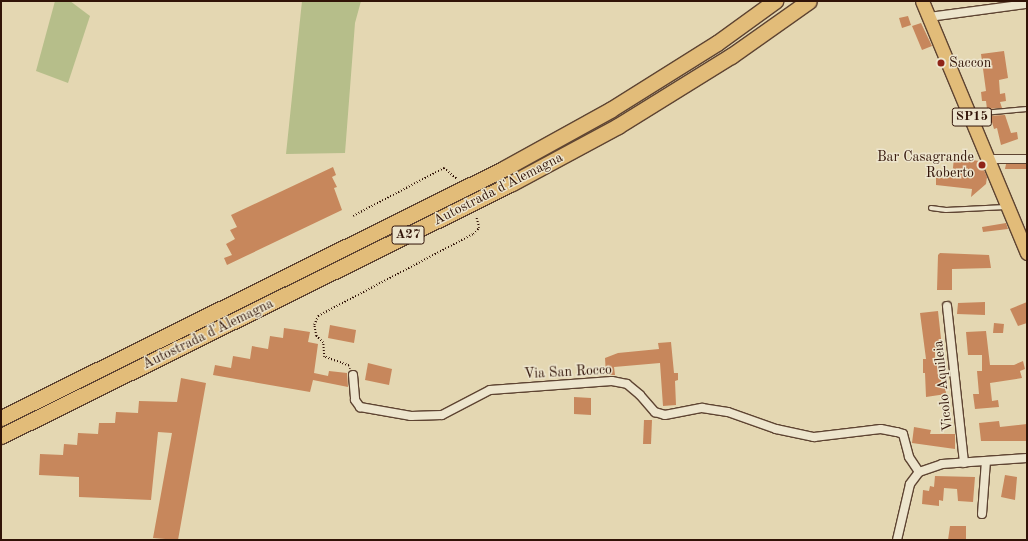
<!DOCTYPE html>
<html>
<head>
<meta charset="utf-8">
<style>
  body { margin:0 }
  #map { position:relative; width:1028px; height:541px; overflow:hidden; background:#e4d7b2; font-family:"Old Standard TT",serif }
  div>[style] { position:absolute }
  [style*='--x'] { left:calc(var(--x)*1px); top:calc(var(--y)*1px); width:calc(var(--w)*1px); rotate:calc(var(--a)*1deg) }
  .green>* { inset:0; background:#b6be8a }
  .building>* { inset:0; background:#c7875c }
  .path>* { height:1.5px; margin-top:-0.75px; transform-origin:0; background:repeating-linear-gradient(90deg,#311307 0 1px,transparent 0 3px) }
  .roads { filter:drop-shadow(1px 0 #5e4432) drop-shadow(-1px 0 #5e4432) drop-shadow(0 1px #5e4432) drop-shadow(0 -1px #5e4432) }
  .lane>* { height:4px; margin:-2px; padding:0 2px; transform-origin:2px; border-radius:2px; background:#ede5cd }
  .street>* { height:8px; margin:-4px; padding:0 4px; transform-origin:4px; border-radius:4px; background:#ede5cd }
  .primary>* { height:13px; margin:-6.5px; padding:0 6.5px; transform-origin:6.5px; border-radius:6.5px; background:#e2bc79 }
  .highway>* { height:15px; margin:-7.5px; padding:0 7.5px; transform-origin:7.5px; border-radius:7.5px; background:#e2bc79 }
  .dots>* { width:11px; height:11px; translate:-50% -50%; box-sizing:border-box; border:2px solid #ede5cd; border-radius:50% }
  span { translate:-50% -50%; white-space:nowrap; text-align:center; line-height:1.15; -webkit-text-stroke:3px #ede5cd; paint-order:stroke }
  .shield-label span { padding:1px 3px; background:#ede5cd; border:1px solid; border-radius:3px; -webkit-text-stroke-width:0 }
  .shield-label { font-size:13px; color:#311307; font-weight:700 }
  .poi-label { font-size:14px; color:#311307 }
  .left { translate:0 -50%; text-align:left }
  .right { translate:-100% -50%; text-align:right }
  .street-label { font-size:14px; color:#311307 }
  .frame { position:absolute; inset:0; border:2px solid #311307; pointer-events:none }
</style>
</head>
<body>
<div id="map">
  <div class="green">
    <div style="clip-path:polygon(55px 1px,70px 1px,90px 16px,68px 83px,36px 71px)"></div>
    <div style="clip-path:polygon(302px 1px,361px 1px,355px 23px,345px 153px,286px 154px)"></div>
  </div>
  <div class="building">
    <div style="clip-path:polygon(908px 16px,911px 25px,902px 28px,899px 18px)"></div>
    <div style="clip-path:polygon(921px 23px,932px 46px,922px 50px,912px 26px)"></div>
    <div style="clip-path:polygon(1004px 51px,1008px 78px,999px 80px,1000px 94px,1005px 93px,1006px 101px,1000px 102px,1002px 108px,987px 109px,986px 101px,982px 101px,981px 92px,986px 91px,981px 54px)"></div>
    <div style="clip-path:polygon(1005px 115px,1011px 133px,1017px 132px,1018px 139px,1001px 145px,997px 128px,994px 129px,992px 122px,989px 123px,986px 116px)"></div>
    <div style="clip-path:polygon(954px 158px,980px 161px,987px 177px,986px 184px,971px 197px,972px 189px,936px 185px,936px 178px,952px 177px)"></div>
    <div style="clip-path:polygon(1006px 164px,1027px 164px,1027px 169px,1005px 169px)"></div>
    <div style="clip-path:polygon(333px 167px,336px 175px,332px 177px,337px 187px,334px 188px,342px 210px,227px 265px,224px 258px,232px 255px,226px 244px,235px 239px,230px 230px,237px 227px,231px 215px)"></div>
    <div style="clip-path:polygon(1006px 223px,1008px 229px,983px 232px,982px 227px)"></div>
    <div style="clip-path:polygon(940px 253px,989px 255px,991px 268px,952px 269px,952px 290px,937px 290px,938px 255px)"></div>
    <div style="clip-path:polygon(985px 302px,985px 315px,957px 314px,958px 303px)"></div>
    <div style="clip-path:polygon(1027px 302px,1027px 323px,1018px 326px,1010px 309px)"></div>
    <div style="clip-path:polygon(938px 311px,942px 348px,935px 349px,935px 362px,942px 362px,941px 383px,945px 383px,946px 394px,926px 397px,925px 373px,923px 373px,923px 359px,926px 359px,920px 313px)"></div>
    <div style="clip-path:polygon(994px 323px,1004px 324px,1003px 333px,993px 333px)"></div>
    <div style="clip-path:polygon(330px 325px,356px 330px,354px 343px,328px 338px)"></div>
    <div style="clip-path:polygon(284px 328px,310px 332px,308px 342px,318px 344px,314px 373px,328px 376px,329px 371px,347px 373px,348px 387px,313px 380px,310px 392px,213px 375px,215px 365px,231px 368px,233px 356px,250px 359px,252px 346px,268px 349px,270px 336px,283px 338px)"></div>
    <div style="clip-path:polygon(986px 331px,990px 365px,1014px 365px,1023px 361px,1025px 369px,1020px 371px,1022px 378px,990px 383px,992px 401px,998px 400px,999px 407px,975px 409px,973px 394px,979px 394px,977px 371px,982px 371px,982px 355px,968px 355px,966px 332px)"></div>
    <div style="clip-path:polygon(671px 342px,674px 373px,678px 373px,678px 380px,675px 381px,676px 405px,663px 406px,660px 363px,614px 367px,615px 375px,606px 375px,605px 358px,618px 353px,659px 349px,658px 343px)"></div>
    <div style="clip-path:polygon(368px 363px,392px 369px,389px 385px,365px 380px)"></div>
    <div style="clip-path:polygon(181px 378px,206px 383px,178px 540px,153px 538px,172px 433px,158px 432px,151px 500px,79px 497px,79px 477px,39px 475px,40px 454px,63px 455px,64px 444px,77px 445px,78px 433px,98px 434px,99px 423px,115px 423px,116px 412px,138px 413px,139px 401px,177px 402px)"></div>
    <div style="clip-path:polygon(574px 397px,591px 398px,591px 415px,574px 414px)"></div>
    <div style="clip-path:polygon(644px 420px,652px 420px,651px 444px,643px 444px)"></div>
    <div style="clip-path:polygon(999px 421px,1000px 427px,1027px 424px,1027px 441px,981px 441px,979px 423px)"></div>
    <div style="clip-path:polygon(914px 427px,931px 430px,930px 434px,955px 434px,955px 449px,912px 443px)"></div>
    <div style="clip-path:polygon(1005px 475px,1017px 477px,1015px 500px,1001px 497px)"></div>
    <div style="clip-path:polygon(935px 476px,975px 477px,973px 502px,958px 501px,957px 489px,944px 488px,943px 501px,939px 500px,939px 506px,922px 504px,923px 490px,929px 491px,930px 486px,934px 487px)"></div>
    <div style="clip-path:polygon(950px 526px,966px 526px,966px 540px,948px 540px)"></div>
  </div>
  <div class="path">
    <div style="--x:353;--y:216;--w:103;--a:-27.8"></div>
    <div style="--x:444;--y:168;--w:17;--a:40"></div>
    <div style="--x:350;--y:369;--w:3;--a:-108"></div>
    <div style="--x:349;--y:366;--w:27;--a:-160"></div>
    <div style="--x:324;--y:357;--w:14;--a:-94"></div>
    <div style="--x:323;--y:343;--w:10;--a:-135"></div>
    <div style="--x:316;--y:336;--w:11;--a:-100"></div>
    <div style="--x:314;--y:325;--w:10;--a:-66"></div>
    <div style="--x:318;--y:316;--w:175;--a:-27.9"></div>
    <div style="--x:473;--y:234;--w:8;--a:-45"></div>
    <div style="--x:479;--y:228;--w:11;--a:-105"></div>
  </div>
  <div class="roads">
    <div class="lane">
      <div style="--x:972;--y:114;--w:55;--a:-5.2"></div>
      <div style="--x:931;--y:208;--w:15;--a:8"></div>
      <div style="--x:946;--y:210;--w:60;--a:-2.9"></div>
    </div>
    <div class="street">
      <div style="--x:929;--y:17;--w:99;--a:-7.6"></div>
      <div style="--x:989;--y:159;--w:38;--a:0"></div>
      <div style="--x:947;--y:306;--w:158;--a:83.8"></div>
      <div style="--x:353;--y:375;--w:25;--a:85"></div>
      <div style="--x:355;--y:400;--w:9;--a:54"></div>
      <div style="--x:360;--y:407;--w:52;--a:10"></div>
      <div style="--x:411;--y:416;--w:31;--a:-2"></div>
      <div style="--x:442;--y:415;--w:54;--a:-27.5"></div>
      <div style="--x:490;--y:390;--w:122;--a:-4.2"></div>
      <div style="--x:612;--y:381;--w:15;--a:11"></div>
      <div style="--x:627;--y:384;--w:17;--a:40"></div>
      <div style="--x:640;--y:395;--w:23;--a:49"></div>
      <div style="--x:655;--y:412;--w:10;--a:17"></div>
      <div style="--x:665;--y:415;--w:38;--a:-11"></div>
      <div style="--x:702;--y:408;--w:26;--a:9"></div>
      <div style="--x:728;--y:412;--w:51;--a:19.5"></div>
      <div style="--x:776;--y:429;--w:39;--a:12"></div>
      <div style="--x:814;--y:437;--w:67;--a:-6.8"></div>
      <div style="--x:881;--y:429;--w:16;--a:11"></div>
      <div style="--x:897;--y:432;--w:6;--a:18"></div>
      <div style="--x:903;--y:434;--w:24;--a:75"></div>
      <div style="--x:909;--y:457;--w:18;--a:56"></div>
      <div style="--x:982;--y:514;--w:53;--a:-85.7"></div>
      <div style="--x:897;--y:540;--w:57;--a:-76.9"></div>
      <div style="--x:910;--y:484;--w:15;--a:-53"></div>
      <div style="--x:919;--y:472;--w:24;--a:-19"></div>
      <div style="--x:942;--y:464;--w:85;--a:-4"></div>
    </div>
    <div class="primary">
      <div style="--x:922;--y:1;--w:273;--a:67.4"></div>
    </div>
    <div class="highway">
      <div style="--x:1;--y:418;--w:563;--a:-26.38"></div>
      <div style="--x:505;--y:168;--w:120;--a:-28.9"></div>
      <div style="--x:610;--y:110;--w:126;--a:-32.1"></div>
      <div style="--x:717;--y:43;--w:72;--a:-35.9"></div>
      <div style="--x:1;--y:436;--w:570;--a:-26.34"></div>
      <div style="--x:512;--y:183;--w:120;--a:-28.3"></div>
      <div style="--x:618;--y:126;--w:133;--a:-31.8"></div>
      <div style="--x:731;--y:56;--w:95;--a:-35.2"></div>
    </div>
  </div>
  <div class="dots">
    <div style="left:941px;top:63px;background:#8f2418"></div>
    <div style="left:982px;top:165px;background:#8f2418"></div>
  </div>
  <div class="shield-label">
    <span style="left:972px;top:117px">SP15</span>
    <span style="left:408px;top:235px">A27</span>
  </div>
  <div class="poi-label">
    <span class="left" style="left:949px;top:63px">Saccon</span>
    <span class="right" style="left:974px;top:165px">Bar Casagrande<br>Roberto</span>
  </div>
  <div class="street-label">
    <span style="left:498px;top:189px;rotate:-27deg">Autostrada d'Alemagna</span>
    <span style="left:208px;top:334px;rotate:-26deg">Autostrada d'Alemagna</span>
    <span style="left:568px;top:372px;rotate:-3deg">Via San Rocco</span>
    <span style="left:943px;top:386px;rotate:-96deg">Vicolo Aquileia</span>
  </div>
  <div class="frame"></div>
</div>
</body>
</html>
